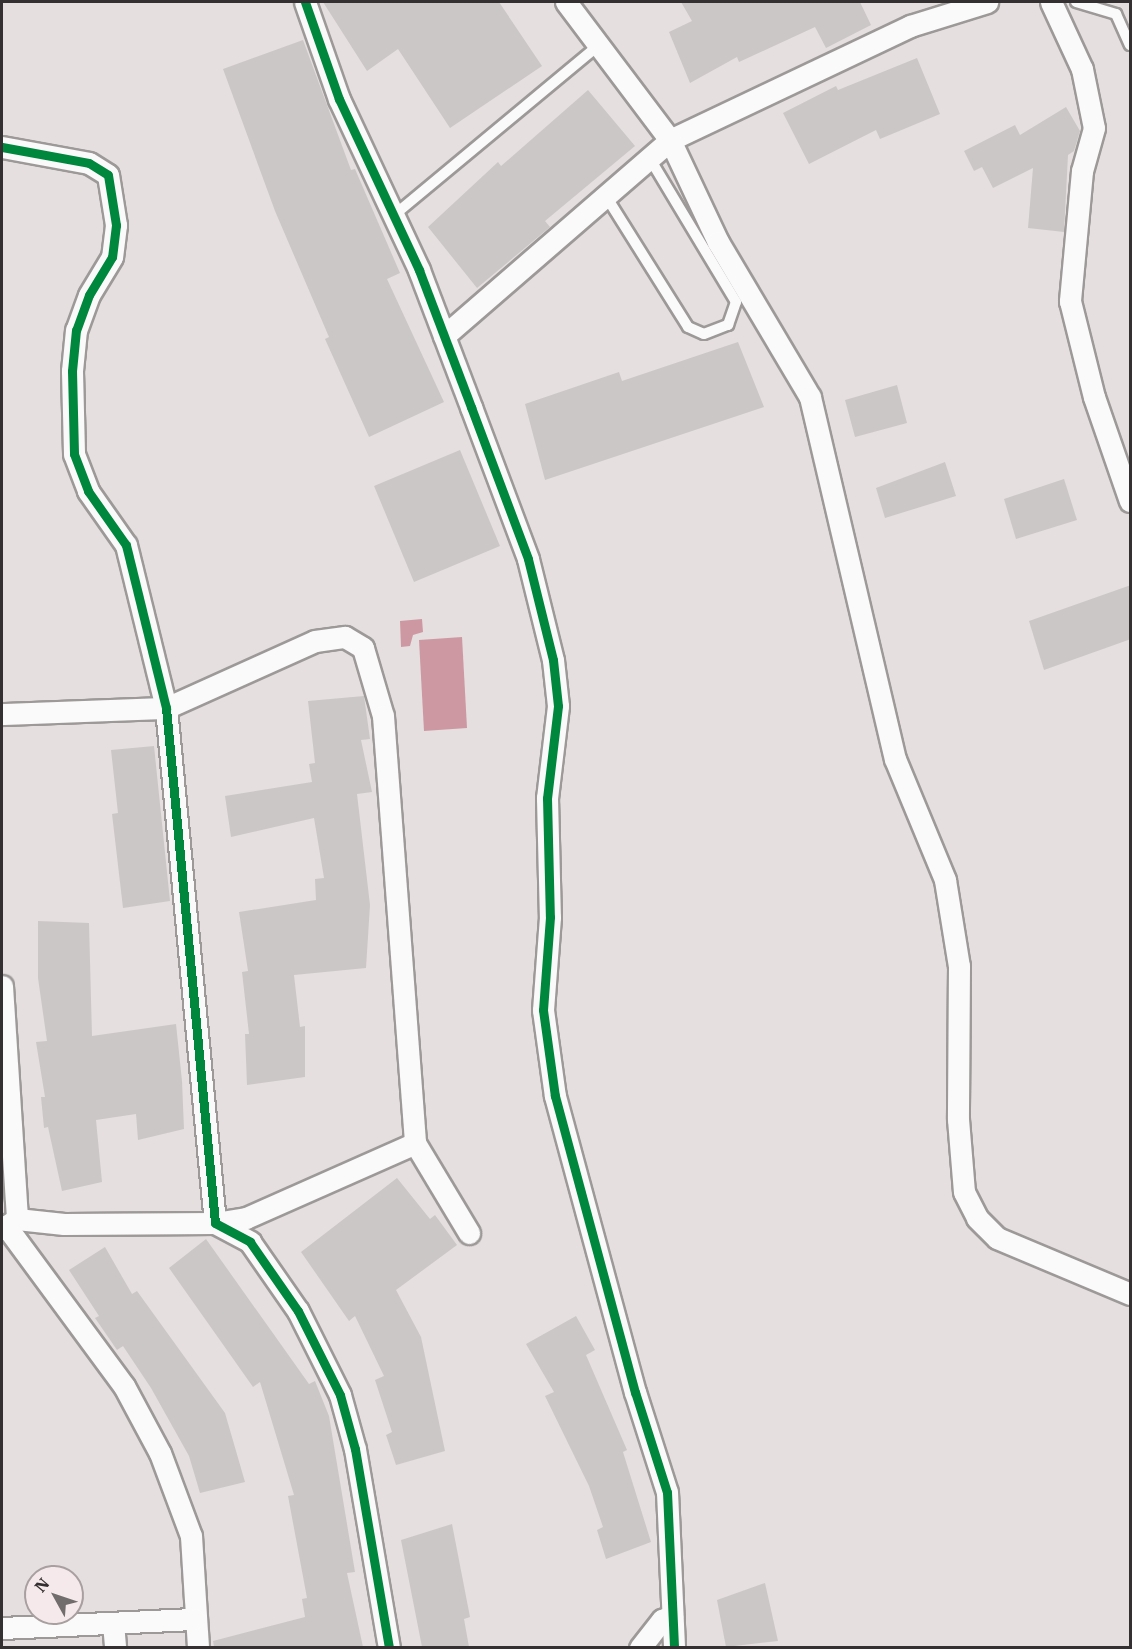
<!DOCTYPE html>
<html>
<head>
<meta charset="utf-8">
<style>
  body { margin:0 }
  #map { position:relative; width:1132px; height:1649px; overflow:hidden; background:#e5dfdf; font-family:"IBM Plex Serif",serif }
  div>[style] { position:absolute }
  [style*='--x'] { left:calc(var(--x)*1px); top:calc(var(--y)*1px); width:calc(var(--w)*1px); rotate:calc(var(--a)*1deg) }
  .water>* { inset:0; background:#ce98a2 }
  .building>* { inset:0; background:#ccc7c7 }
  .roads { filter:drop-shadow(2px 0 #9d9999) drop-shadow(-2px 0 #9d9999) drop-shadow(0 2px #9d9999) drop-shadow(0 -2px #9d9999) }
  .lane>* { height:10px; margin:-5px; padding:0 5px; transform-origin:5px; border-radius:5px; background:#fbfafa }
  .street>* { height:21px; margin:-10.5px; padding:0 10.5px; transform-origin:10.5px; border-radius:10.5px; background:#fbfafa }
  .cycleway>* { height:9px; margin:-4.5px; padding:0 4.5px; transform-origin:4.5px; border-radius:4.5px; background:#00873e }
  span { translate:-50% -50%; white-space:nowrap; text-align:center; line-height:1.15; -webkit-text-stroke:6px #f5e9eb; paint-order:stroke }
  .frame { position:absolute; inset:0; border:3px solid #342f30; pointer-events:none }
  .north { position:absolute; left:24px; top:1565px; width:60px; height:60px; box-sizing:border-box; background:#f5e9eb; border:2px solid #a89fa0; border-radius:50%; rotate:310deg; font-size:16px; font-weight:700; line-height:24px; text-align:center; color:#342f30 }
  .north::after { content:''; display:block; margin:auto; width:21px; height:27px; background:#726d6d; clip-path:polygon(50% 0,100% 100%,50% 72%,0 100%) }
</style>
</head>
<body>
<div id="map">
  <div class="water">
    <div style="clip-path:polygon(422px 619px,423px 632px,413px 635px,410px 646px,401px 647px,400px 621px)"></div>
    <div style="clip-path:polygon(462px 637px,467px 728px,424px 731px,419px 640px)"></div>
  </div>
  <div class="building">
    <div style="clip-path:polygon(323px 2px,499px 2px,542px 66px,450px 128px,398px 49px,367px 71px)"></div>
    <div style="clip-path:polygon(681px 2px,860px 2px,871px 25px,826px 48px,815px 27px,739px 62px,737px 57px,690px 83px,669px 32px,692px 21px)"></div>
    <div style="clip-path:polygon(303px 40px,351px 170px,355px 169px,400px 273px,387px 279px,444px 402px,369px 437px,325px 339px,329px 337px,275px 211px,223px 69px)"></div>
    <div style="clip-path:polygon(917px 58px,940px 114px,880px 139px,876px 130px,809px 164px,783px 113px,836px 86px,838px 90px)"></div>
    <div style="clip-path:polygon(588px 90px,635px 146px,545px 221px,550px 227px,477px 288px,428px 227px,498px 162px,501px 166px)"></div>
    <div style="clip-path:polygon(1066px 107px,1080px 131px,1074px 151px,1068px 155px,1064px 232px,1028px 228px,1033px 168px,993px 188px,982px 167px,974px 171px,964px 151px,1015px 125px,1020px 135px)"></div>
    <div style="clip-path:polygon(738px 342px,764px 407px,545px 480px,525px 404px,619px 372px,622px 381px)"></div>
    <div style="clip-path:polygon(897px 385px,907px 423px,855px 437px,845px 400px)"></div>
    <div style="clip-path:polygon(460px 450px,500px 546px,414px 582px,374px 486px)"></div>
    <div style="clip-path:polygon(945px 462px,956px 496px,885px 518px,876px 488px)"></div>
    <div style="clip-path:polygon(1064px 479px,1077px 520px,1016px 539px,1004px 499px)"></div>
    <div style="clip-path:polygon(1131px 585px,1131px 639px,1044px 670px,1029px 621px)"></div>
    <div style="clip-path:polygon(364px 696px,370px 739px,361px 740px,372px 792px,357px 794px,370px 905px,366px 968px,294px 975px,300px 1027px,305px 1026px,305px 1077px,247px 1085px,245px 1034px,249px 1034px,242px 972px,248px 971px,239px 912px,316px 900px,315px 879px,324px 878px,314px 818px,231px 837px,225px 796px,312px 782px,309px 764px,315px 763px,308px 701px)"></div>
    <div style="clip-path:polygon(154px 746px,170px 901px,123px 908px,112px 814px,118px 813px,111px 750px)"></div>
    <div style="clip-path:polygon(38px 921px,89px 923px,92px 1036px,176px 1024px,182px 1081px,184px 1129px,138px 1140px,136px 1114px,96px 1120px,102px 1182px,62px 1191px,48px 1127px,44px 1128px,41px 1097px,45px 1097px,36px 1042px,47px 1041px,38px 978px)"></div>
    <div style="clip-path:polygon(397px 1178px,430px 1219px,435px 1215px,457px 1245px,396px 1290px,421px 1337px,445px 1451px,396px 1465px,386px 1435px,392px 1432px,375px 1380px,384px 1376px,355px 1316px,349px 1321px,301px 1252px)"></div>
    <div style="clip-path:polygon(206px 1239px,309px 1384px,315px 1381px,329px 1416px,355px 1572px,347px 1573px,363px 1647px,214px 1647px,213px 1641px,305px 1617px,302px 1599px,307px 1598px,288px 1496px,294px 1495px,260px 1382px,253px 1387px,169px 1268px)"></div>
    <div style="clip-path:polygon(105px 1247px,132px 1294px,137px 1291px,225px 1413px,245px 1482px,200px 1493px,189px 1456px,151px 1388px,123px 1346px,117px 1350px,95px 1318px,99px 1316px,69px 1270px)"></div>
    <div style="clip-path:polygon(576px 1316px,595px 1350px,586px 1355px,627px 1450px,623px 1452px,651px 1542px,606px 1559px,597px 1530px,603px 1527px,589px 1486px,545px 1396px,554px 1392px,526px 1344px)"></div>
    <div style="clip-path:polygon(452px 1524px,470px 1617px,464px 1619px,469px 1647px,422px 1647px,401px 1540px)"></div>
    <div style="clip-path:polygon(765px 1583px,778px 1641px,726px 1647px,717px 1600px)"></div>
  </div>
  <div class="roads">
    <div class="lane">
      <div style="--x:1076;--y:2;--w:42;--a:16.7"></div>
      <div style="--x:1116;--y:14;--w:34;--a:66"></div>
      <div style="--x:604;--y:193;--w:158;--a:57.9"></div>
      <div style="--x:688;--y:327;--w:17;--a:24"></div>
      <div style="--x:704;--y:334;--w:26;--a:-21"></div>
      <div style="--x:728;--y:325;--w:24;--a:-71"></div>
      <div style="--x:736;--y:302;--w:169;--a:-121"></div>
      <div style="--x:393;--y:216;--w:269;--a:-39.7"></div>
    </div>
    <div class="street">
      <div style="--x:305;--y:2;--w:103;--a:70.7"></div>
      <div style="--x:339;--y:99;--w:189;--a:64.9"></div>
      <div style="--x:419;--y:270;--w:147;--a:69.2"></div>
      <div style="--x:471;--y:407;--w:162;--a:69.4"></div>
      <div style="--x:528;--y:559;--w:104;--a:76.1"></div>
      <div style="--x:553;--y:660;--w:46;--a:83.8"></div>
      <div style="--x:558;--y:706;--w:93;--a:96.8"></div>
      <div style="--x:547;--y:798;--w:119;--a:88.6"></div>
      <div style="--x:550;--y:917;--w:93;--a:94.3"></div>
      <div style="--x:543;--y:1010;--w:87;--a:82.1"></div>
      <div style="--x:555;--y:1096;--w:307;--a:74.9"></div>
      <div style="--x:635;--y:1392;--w:105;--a:72.3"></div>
      <div style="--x:667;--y:1492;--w:156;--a:87.4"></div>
      <div style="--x:566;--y:2;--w:173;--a:53"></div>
      <div style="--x:670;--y:140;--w:266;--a:-25.4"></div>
      <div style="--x:910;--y:26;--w:81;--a:-17.3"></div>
      <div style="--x:1051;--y:2;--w:74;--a:65.2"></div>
      <div style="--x:1082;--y:69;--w:60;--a:78.5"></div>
      <div style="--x:1094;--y:128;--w:45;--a:105.6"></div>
      <div style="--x:1082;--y:171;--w:131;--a:95.3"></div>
      <div style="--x:1070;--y:301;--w:99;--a:76"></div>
      <div style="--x:1094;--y:397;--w:110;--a:70.9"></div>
      <div style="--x:2;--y:147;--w:88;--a:10.4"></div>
      <div style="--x:89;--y:163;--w:22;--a:32"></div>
      <div style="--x:108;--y:175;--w:51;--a:80.9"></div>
      <div style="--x:116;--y:225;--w:32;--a:97"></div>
      <div style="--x:112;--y:257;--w:44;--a:121.2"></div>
      <div style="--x:89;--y:295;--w:37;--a:110"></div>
      <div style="--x:76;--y:330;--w:41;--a:95.6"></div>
      <div style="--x:72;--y:371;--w:83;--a:88.6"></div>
      <div style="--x:74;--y:454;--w:40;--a:69"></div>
      <div style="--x:88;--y:491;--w:66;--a:54.9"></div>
      <div style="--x:126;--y:545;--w:168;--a:76.2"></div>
      <div style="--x:166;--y:708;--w:517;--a:84.56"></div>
      <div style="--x:215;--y:1223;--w:40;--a:28"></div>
      <div style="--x:250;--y:1242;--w:84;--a:55.2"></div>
      <div style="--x:298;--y:1311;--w:94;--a:63.4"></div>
      <div style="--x:340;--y:1395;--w:56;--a:74.5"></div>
      <div style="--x:355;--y:1449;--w:202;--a:80.3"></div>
      <div style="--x:444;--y:336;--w:299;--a:-40.9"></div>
      <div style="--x:670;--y:140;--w:113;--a:64.8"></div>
      <div style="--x:718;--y:242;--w:180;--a:59.3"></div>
      <div style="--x:810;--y:397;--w:372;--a:76.8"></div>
      <div style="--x:895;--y:759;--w:131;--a:67.5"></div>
      <div style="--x:945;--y:880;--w:87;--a:80.8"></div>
      <div style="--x:959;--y:966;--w:153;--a:90.4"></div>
      <div style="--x:958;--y:1119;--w:73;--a:85.3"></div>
      <div style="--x:964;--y:1192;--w:29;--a:63"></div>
      <div style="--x:977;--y:1218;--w:28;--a:45"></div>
      <div style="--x:997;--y:1238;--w:144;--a:22.8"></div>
      <div style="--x:2;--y:714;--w:164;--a:-2.1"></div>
      <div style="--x:166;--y:708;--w:163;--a:-24.2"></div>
      <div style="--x:315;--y:641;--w:30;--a:-8"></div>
      <div style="--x:345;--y:637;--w:21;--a:31"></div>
      <div style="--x:363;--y:648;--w:71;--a:73.6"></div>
      <div style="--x:383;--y:716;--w:428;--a:85.7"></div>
      <div style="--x:415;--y:1143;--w:105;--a:59"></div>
      <div style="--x:2;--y:986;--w:233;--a:86.3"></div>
      <div style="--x:6;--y:1226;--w:199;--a:53.6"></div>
      <div style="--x:124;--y:1386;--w:76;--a:61.8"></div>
      <div style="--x:160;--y:1453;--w:89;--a:69.5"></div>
      <div style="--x:191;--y:1536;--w:112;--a:86.4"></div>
      <div style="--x:2;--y:1229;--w:18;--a:-34"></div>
      <div style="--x:17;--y:1219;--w:47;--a:6.1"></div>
      <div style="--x:64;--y:1224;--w:151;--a:-0.4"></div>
      <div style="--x:215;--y:1223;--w:31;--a:-9"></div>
      <div style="--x:246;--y:1218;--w:185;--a:-23.9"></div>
      <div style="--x:113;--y:1623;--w:25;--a:85"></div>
      <div style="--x:2;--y:1628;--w:192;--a:-2.7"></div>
      <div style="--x:640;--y:1648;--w:36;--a:-52"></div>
      <div style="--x:662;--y:1620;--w:11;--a:-22"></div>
    </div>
  </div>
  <div class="cycleway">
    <div style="--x:305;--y:2;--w:103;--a:70.7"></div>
    <div style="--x:339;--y:99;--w:189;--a:64.9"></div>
    <div style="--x:419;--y:270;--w:147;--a:69.2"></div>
    <div style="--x:471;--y:407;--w:162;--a:69.4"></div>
    <div style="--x:528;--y:559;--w:104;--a:76.1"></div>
    <div style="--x:553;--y:660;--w:46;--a:83.8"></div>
    <div style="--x:558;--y:706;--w:93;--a:96.8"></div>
    <div style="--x:547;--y:798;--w:119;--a:88.6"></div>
    <div style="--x:550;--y:917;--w:93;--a:94.3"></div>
    <div style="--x:543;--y:1010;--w:87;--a:82.1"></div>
    <div style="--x:555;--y:1096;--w:307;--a:74.9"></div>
    <div style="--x:635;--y:1392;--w:105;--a:72.3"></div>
    <div style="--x:667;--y:1492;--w:156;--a:87.4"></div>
    <div style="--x:2;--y:147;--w:88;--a:10.4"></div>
    <div style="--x:89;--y:163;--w:22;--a:32"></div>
    <div style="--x:108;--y:175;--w:51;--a:80.9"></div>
    <div style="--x:116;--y:225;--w:32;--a:97"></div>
    <div style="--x:112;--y:257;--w:44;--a:121.2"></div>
    <div style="--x:89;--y:295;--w:37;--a:110"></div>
    <div style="--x:76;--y:330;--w:41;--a:95.6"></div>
    <div style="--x:72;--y:371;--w:83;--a:88.6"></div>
    <div style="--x:74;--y:454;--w:40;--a:69"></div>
    <div style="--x:88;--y:491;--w:66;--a:54.9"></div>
    <div style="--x:126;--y:545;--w:168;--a:76.2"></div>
    <div style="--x:166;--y:708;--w:517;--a:84.56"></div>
    <div style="--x:215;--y:1223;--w:40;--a:28"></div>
    <div style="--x:250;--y:1242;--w:84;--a:55.2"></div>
    <div style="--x:298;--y:1311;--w:94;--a:63.4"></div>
    <div style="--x:340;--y:1395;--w:56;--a:74.5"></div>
    <div style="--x:355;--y:1449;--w:202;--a:80.3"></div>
  </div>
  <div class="frame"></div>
  <div class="north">N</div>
</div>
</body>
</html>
